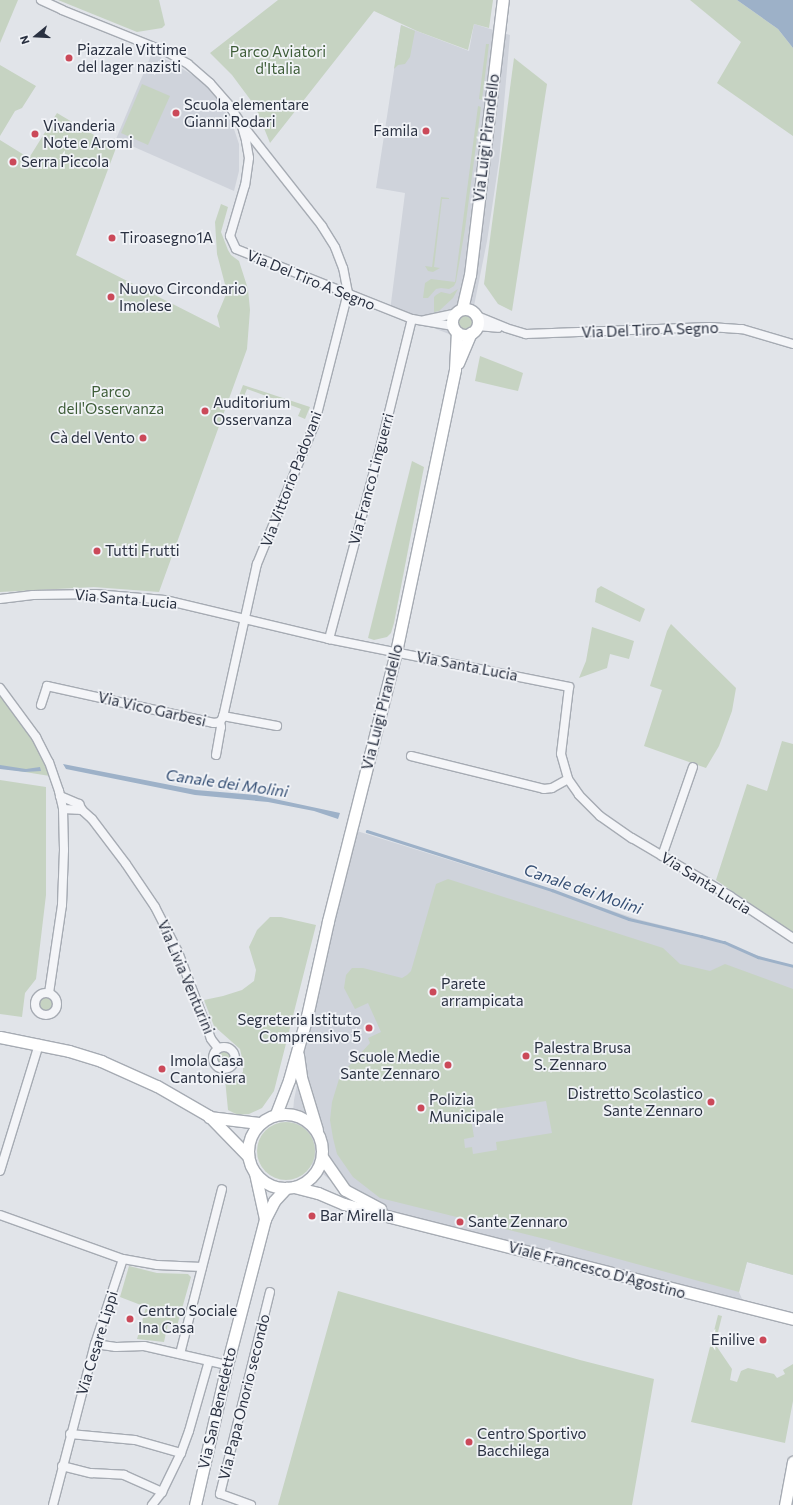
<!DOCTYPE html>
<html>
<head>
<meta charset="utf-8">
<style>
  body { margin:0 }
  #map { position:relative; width:793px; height:1505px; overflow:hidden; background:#e1e4e9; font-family:Commissioner,sans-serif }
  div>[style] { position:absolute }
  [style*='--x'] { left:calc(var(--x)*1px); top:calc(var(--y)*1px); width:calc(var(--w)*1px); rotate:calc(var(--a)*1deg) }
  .built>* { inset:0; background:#cfd3db }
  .green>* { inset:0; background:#c6d3c2 }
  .round { border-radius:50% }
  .water>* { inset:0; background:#9db1c8 }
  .stream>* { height:2.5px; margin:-1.25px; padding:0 1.25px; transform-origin:1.25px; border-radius:1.25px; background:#9db1c8 }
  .roads { filter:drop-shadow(1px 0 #a6abb3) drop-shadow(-1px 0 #a6abb3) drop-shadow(0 1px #a6abb3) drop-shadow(0 -1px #a6abb3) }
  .street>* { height:8px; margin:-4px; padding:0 4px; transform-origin:4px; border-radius:4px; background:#f4f5f8 }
  .street>.ring { margin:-4px; padding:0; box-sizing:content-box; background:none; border:8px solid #f4f5f8; border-radius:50% }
  .secondary>* { height:11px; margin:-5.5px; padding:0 5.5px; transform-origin:5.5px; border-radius:5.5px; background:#fff }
  .secondary>.ring { margin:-5.5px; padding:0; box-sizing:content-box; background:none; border:11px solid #fff; border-radius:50% }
  .dots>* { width:11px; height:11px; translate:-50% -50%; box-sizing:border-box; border:2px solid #f1f3f7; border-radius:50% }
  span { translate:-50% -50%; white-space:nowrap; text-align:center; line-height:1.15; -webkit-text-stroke:3.5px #f1f3f7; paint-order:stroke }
  .poi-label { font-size:15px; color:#2a3141 }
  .left { translate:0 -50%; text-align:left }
  .right { translate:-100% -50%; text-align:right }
  .park-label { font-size:15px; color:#3d5c37 }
  .street-label { font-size:15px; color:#2a3141 }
  .water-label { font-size:16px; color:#354f74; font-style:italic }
  .north { position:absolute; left:16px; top:16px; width:40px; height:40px; -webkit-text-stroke:3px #f1f3f7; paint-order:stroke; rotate:252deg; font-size:11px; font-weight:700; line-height:16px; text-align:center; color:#2a3141 }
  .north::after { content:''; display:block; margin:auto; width:14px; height:18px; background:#2a3141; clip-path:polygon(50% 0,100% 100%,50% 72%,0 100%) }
</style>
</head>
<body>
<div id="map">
  <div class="built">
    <div style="clip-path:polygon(474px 24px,510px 35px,499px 161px,487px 241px,467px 341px,390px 311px,405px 193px,376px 188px,401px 25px,469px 51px)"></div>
    <div style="clip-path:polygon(152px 53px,173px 63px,202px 81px,219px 99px,233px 126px,239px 144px,239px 171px,234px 191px,116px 139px)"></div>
    <div style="clip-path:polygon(357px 831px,497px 875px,547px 889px,637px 919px,681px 930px,793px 967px,793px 1275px,747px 1262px,739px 1292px,746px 1308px,371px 1206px,335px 1184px,290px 1147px,294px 1100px,321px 963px)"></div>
  </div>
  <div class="green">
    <div style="clip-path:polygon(0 0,18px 0,0 43px)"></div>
    <div style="clip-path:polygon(58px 0,159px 0,165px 25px,162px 28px,137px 32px)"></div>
    <div style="clip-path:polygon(278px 0,493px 0,489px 28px,474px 24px,468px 50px,417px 31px,374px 11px,270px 143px,255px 106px,232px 75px,210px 53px)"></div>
    <div style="clip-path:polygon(690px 0,737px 0,778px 29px,793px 48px,793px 136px,717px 83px,741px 42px)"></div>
    <div style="clip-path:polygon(401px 25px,415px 31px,410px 57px,405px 64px,398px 65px,394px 69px)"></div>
    <div style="clip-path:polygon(486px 44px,489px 44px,482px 100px,479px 99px)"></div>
    <div style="clip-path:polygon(514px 58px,547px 84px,512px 311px,498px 304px,484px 284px)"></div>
    <div style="clip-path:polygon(0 65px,36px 86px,22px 108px,15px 111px,0 136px)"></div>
    <div style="clip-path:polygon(142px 84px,170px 96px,148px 145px,121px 133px)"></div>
    <div style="clip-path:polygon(478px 106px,481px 107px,465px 229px,456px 282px,454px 286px,449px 289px,441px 288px,436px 289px,428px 298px,423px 298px,425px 283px,431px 279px,455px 282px)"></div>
    <div style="clip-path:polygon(57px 113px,116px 148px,76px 255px,220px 328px,217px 316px,227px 292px,217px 254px,215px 222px,221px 204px,228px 207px,221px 232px,228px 250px,231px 255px,239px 261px,248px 289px,250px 310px,247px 349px,159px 592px,94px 587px,0 592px,0 140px,29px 158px)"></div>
    <div style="clip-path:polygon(441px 197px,449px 198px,449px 199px,442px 199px,434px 267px,440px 268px,433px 272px,428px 271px,425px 266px,432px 267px)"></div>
    <div style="clip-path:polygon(458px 289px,453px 298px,439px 311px,434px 312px,434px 297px,436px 295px,441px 292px,450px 294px)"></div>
    <div class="round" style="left:457px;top:314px;width:16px;height:16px"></div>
    <div style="clip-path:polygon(480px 356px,523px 373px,518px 391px,475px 381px)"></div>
    <div style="clip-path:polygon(243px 385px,310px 407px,305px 419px,298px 416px,301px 409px,247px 389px,240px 406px,236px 404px)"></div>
    <div style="clip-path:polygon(412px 461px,424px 467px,394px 623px,391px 633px,387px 637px,374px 640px,368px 638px)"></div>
    <div style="clip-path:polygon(601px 586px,645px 609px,640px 622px,595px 602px,597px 589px)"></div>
    <div style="clip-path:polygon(671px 624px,736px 688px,732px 711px,719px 746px,706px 768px,644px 746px,662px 690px,650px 686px,667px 631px)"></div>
    <div style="clip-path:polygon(592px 627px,634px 641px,629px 659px,610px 654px,607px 668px,579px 678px,586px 661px)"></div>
    <div style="clip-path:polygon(0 684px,4px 685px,51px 759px,56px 777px,0 768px)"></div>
    <div style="clip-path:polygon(782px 741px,793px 744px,793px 933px,716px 880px,747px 784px,767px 791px)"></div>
    <div style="clip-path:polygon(0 780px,46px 787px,46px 895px,36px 979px,25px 993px,22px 1017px,0 1014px)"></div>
    <div style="clip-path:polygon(evenodd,448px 879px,663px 948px,680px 964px,710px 971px,725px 964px,793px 989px,793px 1275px,747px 1262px,739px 1292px,545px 1239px,380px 1198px,353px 1177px,337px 1154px,333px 1138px,330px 1120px,332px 1102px,339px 1079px,348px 1067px,370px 1043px,368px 1038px,381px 1032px,368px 1003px,355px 1009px,344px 988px,346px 975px,352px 968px,363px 968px,402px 978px,407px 975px,411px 971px,436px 884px,448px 879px,546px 1101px,552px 1133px,496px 1142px,497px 1150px,473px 1154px,472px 1147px,465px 1148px,464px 1139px,474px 1137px,470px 1113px,546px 1101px)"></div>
    <div style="clip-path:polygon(270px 917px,281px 917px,316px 925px,274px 1091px,262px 1108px,249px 1114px,238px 1115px,228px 1110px,225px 1079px,236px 1078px,243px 1072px,243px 1062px,240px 1049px,214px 1026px,204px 1000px,223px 996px,242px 990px,254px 981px,256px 970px,249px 947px,257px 930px)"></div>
    <div class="round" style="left:39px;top:997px;width:14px;height:14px"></div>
    <div class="round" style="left:215px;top:1049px;width:18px;height:18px"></div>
    <div class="round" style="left:257px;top:1122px;width:58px;height:58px"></div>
    <div style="clip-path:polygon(129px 1266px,157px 1273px,188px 1274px,191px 1277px,177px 1326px,168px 1324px,164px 1342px,137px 1339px,146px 1307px,120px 1297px)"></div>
    <div style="clip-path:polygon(338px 1291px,580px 1360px,654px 1379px,632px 1505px,278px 1505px)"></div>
    <div style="clip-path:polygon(718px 1315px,722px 1316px,715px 1344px,732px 1369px,730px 1380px,737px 1382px,741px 1371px,748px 1368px,774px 1374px,777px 1378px,785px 1374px,783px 1370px,793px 1364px,793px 1401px,785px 1443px,691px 1422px)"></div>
  </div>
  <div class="water">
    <div style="clip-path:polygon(737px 0,793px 0,793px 48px,778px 29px)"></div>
    <div style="clip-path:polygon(63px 764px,196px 790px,256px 795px,340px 813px,338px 819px,314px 811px,268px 802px,195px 795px,66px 769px)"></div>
    <div style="clip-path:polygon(0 765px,26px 769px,40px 767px,41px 771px,25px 772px,0 769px)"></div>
  </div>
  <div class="stream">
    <div style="--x:367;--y:831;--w:194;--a:17.7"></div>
    <div style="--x:552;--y:890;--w:82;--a:20.6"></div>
    <div style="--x:629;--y:919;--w:74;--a:13.3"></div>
    <div style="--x:701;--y:936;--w:24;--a:15"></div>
    <div style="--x:724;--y:942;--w:37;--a:24"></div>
    <div style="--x:758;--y:957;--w:36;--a:14"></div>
  </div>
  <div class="roads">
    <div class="street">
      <div style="--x:41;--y:0;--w:23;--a:25"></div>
      <div style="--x:62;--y:10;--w:115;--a:21.9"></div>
      <div style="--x:169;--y:53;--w:22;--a:30"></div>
      <div style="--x:188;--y:64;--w:29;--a:41"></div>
      <div style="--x:210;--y:83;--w:28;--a:49"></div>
      <div style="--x:228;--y:104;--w:23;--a:56"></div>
      <div style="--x:241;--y:123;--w:19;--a:74"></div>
      <div style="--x:246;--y:141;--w:17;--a:80"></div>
      <div style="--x:249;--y:158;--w:27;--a:98"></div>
      <div style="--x:245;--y:185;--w:53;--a:106.4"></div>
      <div style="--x:230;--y:236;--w:14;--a:65"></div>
      <div style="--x:236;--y:249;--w:189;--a:21.7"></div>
      <div style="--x:412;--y:319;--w:42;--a:9.7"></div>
      <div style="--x:477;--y:316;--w:31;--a:22"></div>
      <div style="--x:506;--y:328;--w:21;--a:17"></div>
      <div style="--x:526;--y:334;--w:184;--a:-2.2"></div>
      <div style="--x:710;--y:327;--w:32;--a:4"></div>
      <div style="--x:742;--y:329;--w:53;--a:16.4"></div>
      <div style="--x:425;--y:320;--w:30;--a:-12"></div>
      <div style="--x:477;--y:326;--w:21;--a:5"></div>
      <div style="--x:0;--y:599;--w:33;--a:-7"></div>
      <div style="--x:33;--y:595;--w:62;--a:-0.9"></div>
      <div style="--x:95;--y:594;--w:70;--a:4.9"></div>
      <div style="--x:165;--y:600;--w:169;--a:13.4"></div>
      <div style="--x:329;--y:639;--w:245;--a:11.3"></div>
      <div style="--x:569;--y:687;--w:67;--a:96.8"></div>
      <div style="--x:561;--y:754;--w:26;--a:74"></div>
      <div style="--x:568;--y:779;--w:19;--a:55"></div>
      <div style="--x:579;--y:795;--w:30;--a:45"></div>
      <div style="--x:600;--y:816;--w:39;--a:35"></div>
      <div style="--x:632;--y:838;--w:114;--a:30.6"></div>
      <div style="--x:730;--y:896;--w:76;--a:33.7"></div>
      <div style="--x:329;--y:639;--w:193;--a:-75"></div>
      <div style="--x:379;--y:453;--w:138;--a:-76.2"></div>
      <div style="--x:0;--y:688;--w:61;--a:53.7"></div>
      <div style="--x:36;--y:737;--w:28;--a:63"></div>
      <div style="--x:49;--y:762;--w:31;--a:71"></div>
      <div style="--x:59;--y:791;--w:18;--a:77"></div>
      <div style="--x:63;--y:809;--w:41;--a:88.6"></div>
      <div style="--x:64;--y:850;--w:55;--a:92.1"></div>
      <div style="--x:62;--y:905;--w:89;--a:98.4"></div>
      <div style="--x:41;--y:705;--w:20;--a:-72"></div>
      <div style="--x:47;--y:686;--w:171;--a:12.5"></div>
      <div style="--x:214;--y:723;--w:6;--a:-9"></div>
      <div style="--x:220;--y:722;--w:6;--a:-59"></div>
      <div style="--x:223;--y:717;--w:157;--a:-77.5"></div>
      <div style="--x:257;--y:564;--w:149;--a:-67.6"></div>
      <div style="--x:314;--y:426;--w:137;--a:-75.7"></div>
      <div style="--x:348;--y:293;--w:25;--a:-101"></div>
      <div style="--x:343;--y:268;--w:22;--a:-111"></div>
      <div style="--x:335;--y:247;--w:25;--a:-122"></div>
      <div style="--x:322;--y:226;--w:131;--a:-128.2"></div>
      <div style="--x:223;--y:716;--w:55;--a:10.5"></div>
      <div style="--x:216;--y:755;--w:28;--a:-80"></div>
      <div style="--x:221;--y:727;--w:5;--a:-101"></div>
      <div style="--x:411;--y:756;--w:137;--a:13.9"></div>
      <div style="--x:544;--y:789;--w:8;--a:-7"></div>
      <div style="--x:552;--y:788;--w:18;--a:-29"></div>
      <div style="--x:60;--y:796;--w:21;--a:23"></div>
      <div style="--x:79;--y:804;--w:7;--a:63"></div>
      <div style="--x:82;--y:810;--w:13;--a:42"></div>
      <div style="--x:92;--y:819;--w:56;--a:52.9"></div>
      <div style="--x:126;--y:864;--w:52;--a:56"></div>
      <div style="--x:155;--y:907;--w:51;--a:62.9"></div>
      <div style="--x:178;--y:952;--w:93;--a:69.2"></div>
      <div style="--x:211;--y:1039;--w:11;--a:52"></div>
      <div style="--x:63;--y:809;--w:19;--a:3"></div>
      <div style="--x:662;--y:856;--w:94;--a:-70.8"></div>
      <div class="ring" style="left:35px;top:993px;width:14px;height:14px"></div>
      <div class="ring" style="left:213px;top:1047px;width:14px;height:14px"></div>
      <div style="--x:0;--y:1171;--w:133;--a:-72.9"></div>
      <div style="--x:0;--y:1215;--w:131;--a:19.7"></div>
      <div style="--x:123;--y:1259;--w:35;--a:10"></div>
      <div style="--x:157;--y:1265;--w:45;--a:2.5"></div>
      <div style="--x:95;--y:1344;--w:21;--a:8"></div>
      <div style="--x:116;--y:1347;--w:28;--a:-2"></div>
      <div style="--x:144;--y:1346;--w:85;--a:12.9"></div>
      <div style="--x:180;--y:1354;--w:170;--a:-75.7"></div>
      <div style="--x:70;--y:1434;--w:65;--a:5.3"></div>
      <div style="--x:135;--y:1440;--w:48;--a:15.8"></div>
      <div style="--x:62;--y:1466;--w:30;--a:14"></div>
      <div style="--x:91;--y:1473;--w:33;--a:3"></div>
      <div style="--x:124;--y:1475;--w:42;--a:24.1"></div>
      <div style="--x:53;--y:1505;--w:166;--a:-75.4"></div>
      <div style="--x:95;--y:1344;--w:89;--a:-71.8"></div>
      <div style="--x:152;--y:1505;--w:16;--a:-52"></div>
      <div style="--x:162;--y:1492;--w:43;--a:-64"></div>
      <div style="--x:181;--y:1453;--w:23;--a:-70"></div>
      <div style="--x:189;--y:1431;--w:73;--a:-74.1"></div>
      <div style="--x:251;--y:1505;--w:33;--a:-160"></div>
      <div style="--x:220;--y:1494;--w:208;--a:-76.1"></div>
    </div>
    <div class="secondary">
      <div class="ring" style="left:452px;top:309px;width:15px;height:15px"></div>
      <div style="--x:462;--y:309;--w:35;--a:-77"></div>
      <div style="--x:470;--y:275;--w:277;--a:-83.2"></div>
      <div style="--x:458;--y:363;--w:33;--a:-67"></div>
      <div style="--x:0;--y:1037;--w:70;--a:11.5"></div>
      <div style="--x:69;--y:1051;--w:34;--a:17"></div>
      <div style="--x:101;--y:1061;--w:61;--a:24.1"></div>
      <div style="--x:157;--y:1086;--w:60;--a:30"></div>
      <div style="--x:209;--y:1116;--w:56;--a:45.7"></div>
      <div style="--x:298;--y:1055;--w:22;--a:82"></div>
      <div style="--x:301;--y:1077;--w:55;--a:73.2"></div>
      <div class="ring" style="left:248px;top:1114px;width:63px;height:63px"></div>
      <div style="--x:276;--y:1114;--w:36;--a:-69"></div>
      <div style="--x:289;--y:1080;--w:66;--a:-74.3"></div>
      <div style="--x:307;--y:1016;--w:97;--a:-77.5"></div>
      <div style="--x:328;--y:921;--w:277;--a:-75.8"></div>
      <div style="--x:396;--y:652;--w:289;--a:-78.2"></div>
      <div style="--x:455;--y:369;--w:37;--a:-87"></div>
      <div style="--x:209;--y:1117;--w:50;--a:6.8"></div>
      <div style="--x:322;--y:1157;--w:40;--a:55.1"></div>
      <div style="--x:345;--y:1190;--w:40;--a:28"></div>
      <div style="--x:255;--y:1173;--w:47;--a:77.7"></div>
      <div style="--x:294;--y:1187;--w:25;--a:14"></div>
      <div style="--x:318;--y:1193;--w:28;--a:23"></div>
      <div style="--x:344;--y:1204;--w:32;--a:16"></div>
      <div style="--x:375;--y:1213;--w:431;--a:14.2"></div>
      <div style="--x:195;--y:1505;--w:144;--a:-77.1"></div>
      <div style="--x:227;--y:1365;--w:151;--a:-75.4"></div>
      <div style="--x:265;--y:1219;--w:20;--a:-63"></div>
      <div style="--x:274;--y:1201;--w:18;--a:-47"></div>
      <div style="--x:785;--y:1505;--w:44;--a:-79.5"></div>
    </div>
  </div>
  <div class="dots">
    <div style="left:69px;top:58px;background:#cb4959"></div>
    <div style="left:176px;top:113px;background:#cb4959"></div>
    <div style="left:426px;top:131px;background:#cb4959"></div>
    <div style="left:35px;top:134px;background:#cb4959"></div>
    <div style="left:13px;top:162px;background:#cb4959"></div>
    <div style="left:112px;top:238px;background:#cb4959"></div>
    <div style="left:111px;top:297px;background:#cb4959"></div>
    <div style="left:205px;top:411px;background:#cb4959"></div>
    <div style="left:143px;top:438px;background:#cb4959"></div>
    <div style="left:97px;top:551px;background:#cb4959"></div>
    <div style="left:433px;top:992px;background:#cb4959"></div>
    <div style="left:369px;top:1028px;background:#cb4959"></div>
    <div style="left:526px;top:1056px;background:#cb4959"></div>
    <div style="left:448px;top:1065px;background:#cb4959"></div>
    <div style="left:162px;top:1069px;background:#cb4959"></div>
    <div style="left:711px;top:1102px;background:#cb4959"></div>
    <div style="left:421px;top:1108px;background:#cb4959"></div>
    <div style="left:312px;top:1216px;background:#cb4959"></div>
    <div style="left:460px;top:1222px;background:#cb4959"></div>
    <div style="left:130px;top:1319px;background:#cb4959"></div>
    <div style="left:763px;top:1340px;background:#cb4959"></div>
    <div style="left:469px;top:1442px;background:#cb4959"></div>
  </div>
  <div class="poi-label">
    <span class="left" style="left:77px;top:58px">Piazzale Vittime<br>del lager nazisti</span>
    <span class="left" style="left:184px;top:113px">Scuola elementare<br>Gianni Rodari</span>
    <span class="left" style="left:43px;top:134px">Vivanderia<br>Note e Aromi</span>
    <span class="right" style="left:418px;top:131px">Famila</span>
    <span class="left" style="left:21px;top:162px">Serra Piccola</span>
    <span class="left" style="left:120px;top:238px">Tiroasegno1A</span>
    <span class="left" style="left:119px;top:297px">Nuovo Circondario<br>Imolese</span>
    <span class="left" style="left:213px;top:411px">Auditorium<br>Osservanza</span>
    <span class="right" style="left:135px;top:438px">Cà del Vento</span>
    <span class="left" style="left:105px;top:551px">Tutti Frutti</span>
    <span class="left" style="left:441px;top:992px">Parete<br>arrampicata</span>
    <span class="right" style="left:361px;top:1028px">Segreteria Istituto<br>Comprensivo 5</span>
    <span class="left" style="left:534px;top:1056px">Palestra Brusa<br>S. Zennaro</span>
    <span class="right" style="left:440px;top:1065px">Scuole Medie<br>Sante Zennaro</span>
    <span class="left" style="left:170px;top:1069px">Imola Casa<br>Cantoniera</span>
    <span class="right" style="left:703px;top:1102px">Distretto Scolastico<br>Sante Zennaro</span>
    <span class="left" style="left:429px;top:1108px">Polizia<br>Municipale</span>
    <span class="left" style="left:320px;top:1216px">Bar Mirella</span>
    <span class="left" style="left:468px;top:1222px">Sante Zennaro</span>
    <span class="left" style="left:138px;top:1319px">Centro Sociale<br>Ina Casa</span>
    <span class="right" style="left:755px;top:1340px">Enilive</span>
    <span class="left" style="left:477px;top:1442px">Centro Sportivo<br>Bacchilega</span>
  </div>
  <div class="park-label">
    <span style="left:278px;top:60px">Parco Aviatori<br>d'Italia</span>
    <span style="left:111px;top:400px">Parco<br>dell'Osservanza</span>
  </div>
  <div class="street-label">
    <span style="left:486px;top:138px;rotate:-83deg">Via Luigi Pirandello</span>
    <span style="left:311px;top:280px;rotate:22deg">Via Del Tiro A Segno</span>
    <span style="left:650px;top:330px;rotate:-2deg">Via Del Tiro A Segno</span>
    <span style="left:291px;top:479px;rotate:-69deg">Via Vittorio Padovani</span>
    <span style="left:371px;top:479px;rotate:-75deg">Via Franco Linguerri</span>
    <span style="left:126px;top:599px;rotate:5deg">Via Santa Lucia</span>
    <span style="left:467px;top:666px;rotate:11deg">Via Santa Lucia</span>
    <span style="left:382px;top:707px;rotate:-76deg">Via Luigi Pirandello</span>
    <span style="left:152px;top:709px;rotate:13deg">Via Vico Garbesi</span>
    <span style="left:706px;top:883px;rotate:32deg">Via Santa Lucia</span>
    <span style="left:186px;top:977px;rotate:67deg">Via Livia Venturini</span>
    <span style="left:597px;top:1270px;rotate:15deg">Viale Francesco D'Agostino</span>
    <span style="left:97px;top:1343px;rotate:-73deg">Via Cesare Lippi</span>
    <span style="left:244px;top:1397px;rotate:-76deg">Via Papa Onorio secondo</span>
    <span style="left:217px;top:1408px;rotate:-77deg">Via San Benedetto</span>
  </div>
  <div class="water-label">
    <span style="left:227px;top:783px;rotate:8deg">Canale dei Molini</span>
    <span style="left:583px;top:889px;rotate:19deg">Canale dei Molini</span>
  </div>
  <div class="north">N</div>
</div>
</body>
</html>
